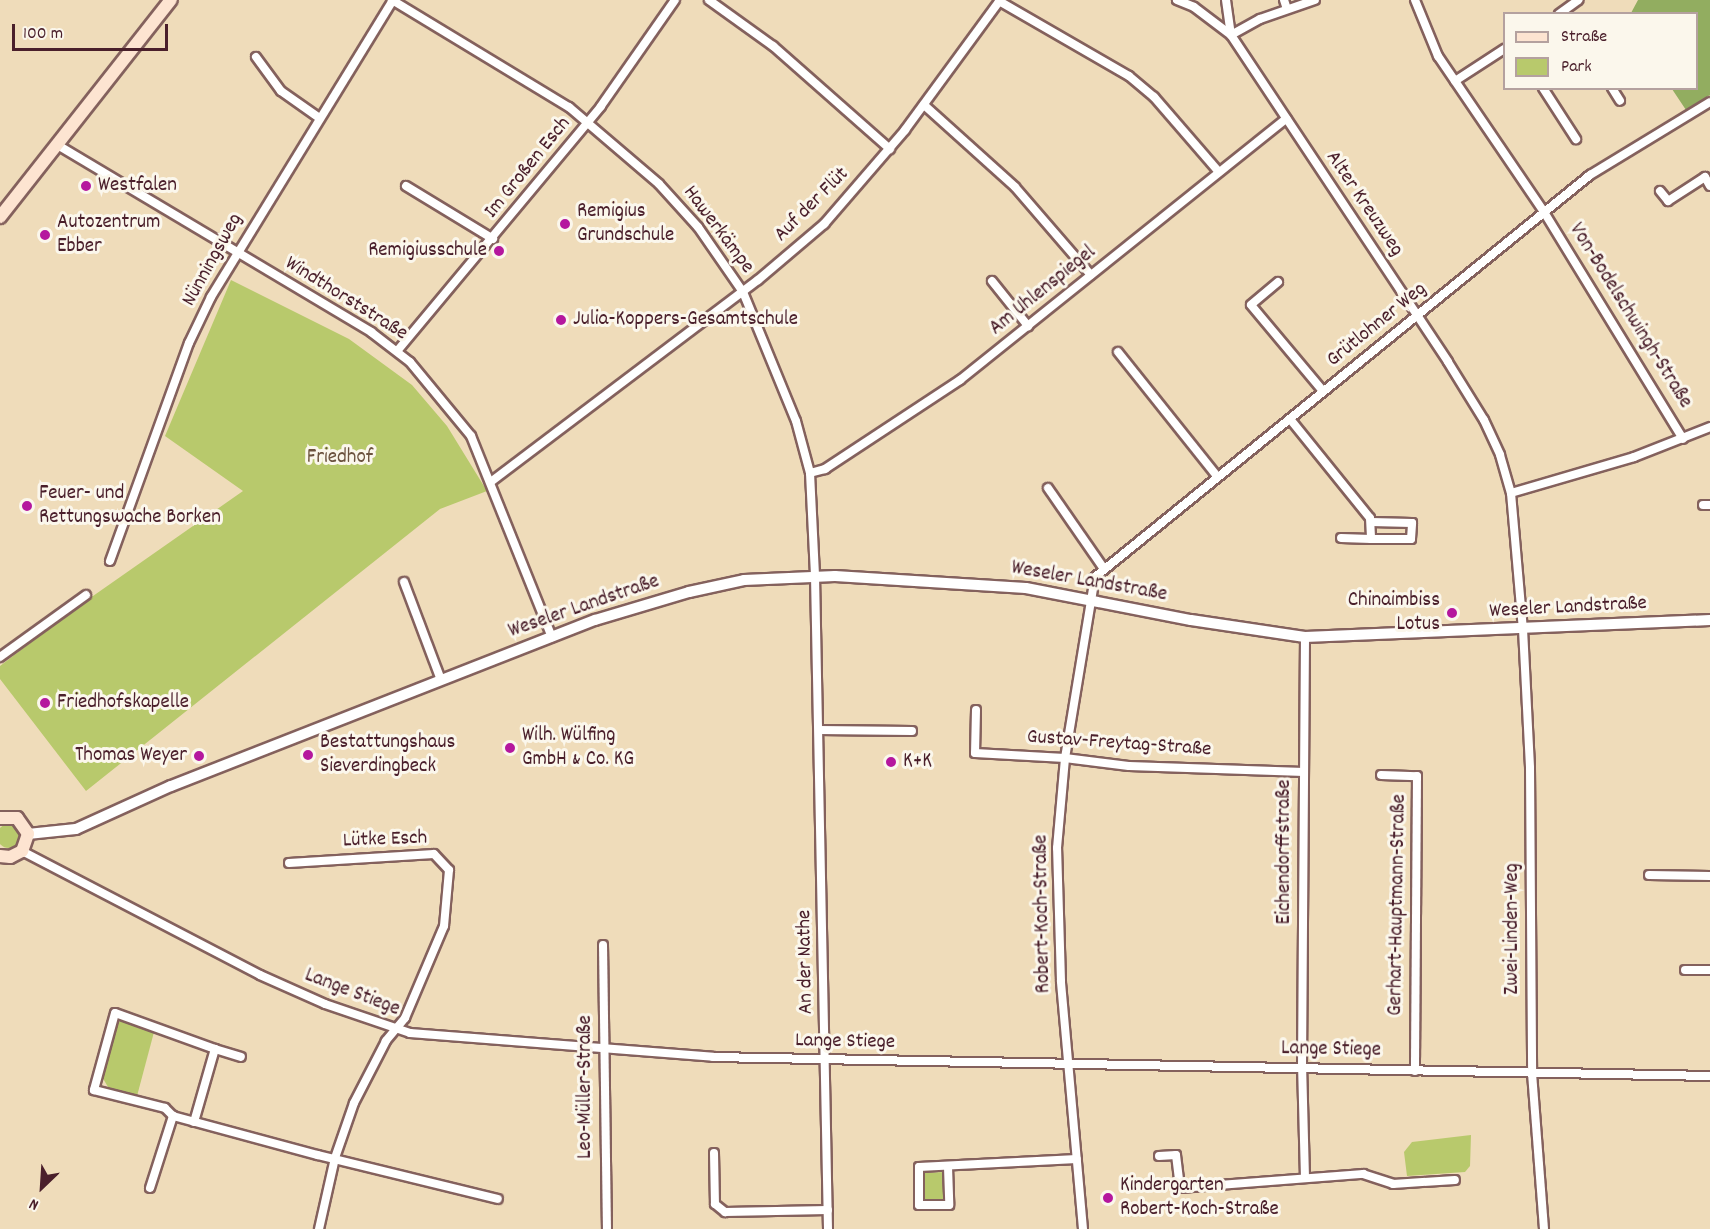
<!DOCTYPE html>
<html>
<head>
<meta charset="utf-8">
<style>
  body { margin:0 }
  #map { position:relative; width:1710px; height:1229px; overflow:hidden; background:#efdcba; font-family:Dekko,sans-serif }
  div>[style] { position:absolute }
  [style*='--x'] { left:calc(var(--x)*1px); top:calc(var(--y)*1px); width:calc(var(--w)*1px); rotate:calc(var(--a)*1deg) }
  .green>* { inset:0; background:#b8c96c }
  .round { border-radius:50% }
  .forest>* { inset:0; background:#92ad60 }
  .roads { filter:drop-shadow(2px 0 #84615d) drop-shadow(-2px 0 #84615d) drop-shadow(0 2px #84615d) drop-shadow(0 -2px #84615d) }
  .minor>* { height:8px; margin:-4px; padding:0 4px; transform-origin:4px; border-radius:4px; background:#fff }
  .tertiary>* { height:10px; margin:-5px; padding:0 5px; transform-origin:5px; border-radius:5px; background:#fff }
  .secondary>* { height:12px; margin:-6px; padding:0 6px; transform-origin:6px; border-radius:6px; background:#fde4d1 }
  .dots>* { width:16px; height:16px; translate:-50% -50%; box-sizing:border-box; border:3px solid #fbf7ec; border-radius:50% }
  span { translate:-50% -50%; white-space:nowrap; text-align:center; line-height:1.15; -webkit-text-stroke:6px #fbf7ec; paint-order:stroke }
  .street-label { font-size:21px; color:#4a1f2b }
  .poi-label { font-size:21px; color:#4a1f2b }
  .left { translate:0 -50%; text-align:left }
  .right { translate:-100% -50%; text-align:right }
  .park-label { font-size:21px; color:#6b523e }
  .legend { position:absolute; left:1503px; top:12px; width:195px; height:78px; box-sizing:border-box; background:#fbf7ec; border:2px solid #b4a19f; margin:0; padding:8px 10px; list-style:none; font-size:18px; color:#4a1f2b }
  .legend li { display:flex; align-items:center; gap:12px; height:30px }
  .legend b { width:30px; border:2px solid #b4a19f }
  .north { position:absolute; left:12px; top:1157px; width:60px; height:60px; -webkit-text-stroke:4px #fbf7ec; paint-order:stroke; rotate:205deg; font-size:16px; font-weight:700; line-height:24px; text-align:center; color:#4a1f2b }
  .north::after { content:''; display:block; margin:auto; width:21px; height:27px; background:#4a1f2b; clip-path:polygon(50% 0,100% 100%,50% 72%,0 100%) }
  .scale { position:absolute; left:12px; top:24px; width:156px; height:27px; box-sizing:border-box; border:3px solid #4a1f2b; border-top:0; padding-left:8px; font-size:18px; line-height:21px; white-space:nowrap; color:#4a1f2b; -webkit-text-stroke:4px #fbf7ec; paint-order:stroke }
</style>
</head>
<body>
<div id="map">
  <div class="green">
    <div style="clip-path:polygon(231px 280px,349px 339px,412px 385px,447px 426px,487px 491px,440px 509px,86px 791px,0 679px,0 666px,73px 610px,243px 491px,165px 436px)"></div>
    <div class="round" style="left:-3px;top:824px;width:24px;height:24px"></div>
    <div style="clip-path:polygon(121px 1021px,154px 1032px,137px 1096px,108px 1087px,101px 1075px,116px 1023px)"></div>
    <div style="clip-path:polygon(1471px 1135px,1470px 1166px,1465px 1172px,1407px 1176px,1404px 1152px,1412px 1142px)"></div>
    <div style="clip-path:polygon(944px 1172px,944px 1200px,924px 1201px,924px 1173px)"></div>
  </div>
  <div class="forest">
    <div style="clip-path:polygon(1638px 0,1710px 0,1710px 95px,1686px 110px,1672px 89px,1696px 88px,1696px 14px,1631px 13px)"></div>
  </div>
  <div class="roads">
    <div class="minor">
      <div style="--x:392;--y:0;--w:207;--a:31.2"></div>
      <div style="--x:569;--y:107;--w:118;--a:40.5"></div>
      <div style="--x:659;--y:184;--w:58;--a:47.8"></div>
      <div style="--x:698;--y:227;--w:79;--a:55.3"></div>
      <div style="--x:743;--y:292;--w:139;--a:67.7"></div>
      <div style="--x:796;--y:421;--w:54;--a:74.9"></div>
      <div style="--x:810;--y:473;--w:103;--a:87.2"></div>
      <div style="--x:815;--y:576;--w:653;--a:88.86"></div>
      <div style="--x:709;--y:0;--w:79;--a:35.7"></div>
      <div style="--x:773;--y:46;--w:156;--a:41.4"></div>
      <div style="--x:1177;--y:0;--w:18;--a:22"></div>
      <div style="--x:1194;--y:7;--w:46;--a:37.1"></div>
      <div style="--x:1231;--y:35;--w:392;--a:56.4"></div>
      <div style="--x:1448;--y:362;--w:68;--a:58.2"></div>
      <div style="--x:1484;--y:420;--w:38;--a:65"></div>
      <div style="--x:1500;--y:455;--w:40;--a:74"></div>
      <div style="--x:1511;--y:493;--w:137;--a:85"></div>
      <div style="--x:1523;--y:629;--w:139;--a:87.1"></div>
      <div style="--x:1530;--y:768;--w:305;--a:89.6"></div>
      <div style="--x:1532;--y:1073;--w:156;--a:85.6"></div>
      <div style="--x:1226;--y:0;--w:35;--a:82"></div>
      <div style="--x:1284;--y:0;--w:9;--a:72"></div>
      <div style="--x:1415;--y:0;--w:61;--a:67.7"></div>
      <div style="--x:1438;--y:56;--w:189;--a:55.8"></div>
      <div style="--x:1544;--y:212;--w:266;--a:58.5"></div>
      <div style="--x:999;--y:1;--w:150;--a:30"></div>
      <div style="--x:1129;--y:76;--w:33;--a:40"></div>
      <div style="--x:1154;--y:97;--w:99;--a:49.1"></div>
      <div style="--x:1559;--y:14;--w:24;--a:-36"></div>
      <div style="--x:1231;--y:35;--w:33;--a:-29"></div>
      <div style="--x:1260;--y:19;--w:58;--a:-19.1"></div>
      <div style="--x:256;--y:57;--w:42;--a:53.7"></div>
      <div style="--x:281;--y:91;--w:45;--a:35.1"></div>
      <div style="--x:1455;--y:81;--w:59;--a:-33.1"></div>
      <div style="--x:1543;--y:88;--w:61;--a:57.1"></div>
      <div style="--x:1612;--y:88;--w:15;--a:58"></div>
      <div style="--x:924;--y:105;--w:122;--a:42"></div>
      <div style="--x:1015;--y:187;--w:116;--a:49.2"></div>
      <div style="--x:56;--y:144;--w:367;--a:30.8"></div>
      <div style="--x:371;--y:332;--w:49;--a:37.6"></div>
      <div style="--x:410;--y:362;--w:96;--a:50.5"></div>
      <div style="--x:471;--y:436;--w:217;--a:68.1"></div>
      <div style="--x:406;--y:186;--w:102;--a:31.3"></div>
      <div style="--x:1660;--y:191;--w:13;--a:51"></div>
      <div style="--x:1668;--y:201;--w:44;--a:-33"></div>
      <div style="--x:1705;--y:177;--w:10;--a:61"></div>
      <div style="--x:992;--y:281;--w:58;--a:51.3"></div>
      <div style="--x:1278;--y:282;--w:35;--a:140"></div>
      <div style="--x:1251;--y:305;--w:112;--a:50.1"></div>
      <div style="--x:398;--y:350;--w:317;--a:-50.2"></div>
      <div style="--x:601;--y:106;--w:129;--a:-55.1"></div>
      <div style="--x:1118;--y:352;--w:159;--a:51.4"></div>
      <div style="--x:1290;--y:419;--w:127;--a:51.1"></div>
      <div style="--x:1370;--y:518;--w:21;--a:87"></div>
      <div style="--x:1371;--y:539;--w:30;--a:-178"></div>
      <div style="--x:810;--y:473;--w:16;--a:-15"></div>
      <div style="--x:825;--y:469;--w:162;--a:-33.4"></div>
      <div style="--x:960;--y:380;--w:418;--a:-38.7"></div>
      <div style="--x:492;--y:481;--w:333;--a:-37.1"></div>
      <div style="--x:758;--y:280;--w:87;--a:-40.3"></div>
      <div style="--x:824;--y:224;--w:124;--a:-49.2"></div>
      <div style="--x:905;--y:130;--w:161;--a:-53.8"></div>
      <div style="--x:1048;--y:488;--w:98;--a:55.3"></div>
      <div style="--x:1511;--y:493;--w:128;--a:-16.3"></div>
      <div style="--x:1634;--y:457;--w:82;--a:-21.5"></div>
      <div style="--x:1703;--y:505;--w:7;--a:0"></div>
      <div style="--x:1371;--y:539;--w:40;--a:0"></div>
      <div style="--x:1411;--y:539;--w:16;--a:-86"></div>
      <div style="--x:1412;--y:523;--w:41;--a:-178.6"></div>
      <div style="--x:110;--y:561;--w:232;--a:-70.1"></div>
      <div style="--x:189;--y:343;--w:51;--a:-64.4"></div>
      <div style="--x:211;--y:297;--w:348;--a:-58.5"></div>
      <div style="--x:404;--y:582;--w:105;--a:69.3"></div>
      <div style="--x:0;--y:657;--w:106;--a:-35.8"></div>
      <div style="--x:976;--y:710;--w:43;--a:91.3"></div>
      <div style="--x:975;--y:753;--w:90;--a:3.2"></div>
      <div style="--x:1065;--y:758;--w:64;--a:7.1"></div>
      <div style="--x:1129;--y:766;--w:175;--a:2"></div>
      <div style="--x:819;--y:730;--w:93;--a:0.6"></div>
      <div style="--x:1381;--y:775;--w:36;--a:2"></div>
      <div style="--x:1417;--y:776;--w:295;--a:90.4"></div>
      <div style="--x:22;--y:851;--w:268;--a:27.5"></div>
      <div style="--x:260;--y:975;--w:71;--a:24"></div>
      <div style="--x:325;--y:1004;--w:90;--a:18.8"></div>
      <div style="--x:410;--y:1033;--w:304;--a:4.5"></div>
      <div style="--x:713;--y:1057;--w:997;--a:1.09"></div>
      <div style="--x:289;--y:863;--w:145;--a:-3.6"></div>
      <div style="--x:434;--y:854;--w:22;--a:47"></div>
      <div style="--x:449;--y:870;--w:56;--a:95.1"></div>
      <div style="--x:444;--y:926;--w:100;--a:113"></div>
      <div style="--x:405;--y:1018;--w:30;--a:130"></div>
      <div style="--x:386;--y:1041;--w:70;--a:117.3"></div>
      <div style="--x:354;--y:1103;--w:58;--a:109.1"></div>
      <div style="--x:335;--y:1158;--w:73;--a:102.7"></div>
      <div style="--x:1649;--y:875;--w:61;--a:0.9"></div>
      <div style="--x:603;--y:945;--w:284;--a:89.2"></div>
      <div style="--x:1685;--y:970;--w:25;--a:0"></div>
      <div style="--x:215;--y:1049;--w:27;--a:17"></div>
      <div style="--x:194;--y:1122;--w:76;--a:-74"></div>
      <div style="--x:215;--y:1049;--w:106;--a:-160.2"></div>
      <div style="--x:115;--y:1013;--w:80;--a:105.3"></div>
      <div style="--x:94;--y:1090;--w:73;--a:14.2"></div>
      <div style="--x:165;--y:1108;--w:11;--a:45"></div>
      <div style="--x:173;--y:1116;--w:150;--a:15.1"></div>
      <div style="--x:318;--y:1155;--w:185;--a:13.7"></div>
      <div style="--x:714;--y:1153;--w:51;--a:88.9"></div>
      <div style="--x:715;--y:1204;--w:13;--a:39"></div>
      <div style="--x:725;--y:1212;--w:103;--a:-1.1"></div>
      <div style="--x:1159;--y:1156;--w:17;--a:-3"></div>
      <div style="--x:1176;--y:1155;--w:33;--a:83"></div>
      <div style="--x:1180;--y:1188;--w:184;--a:-4.4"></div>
      <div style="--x:1363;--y:1174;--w:32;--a:18"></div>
      <div style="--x:1393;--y:1184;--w:62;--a:-3.7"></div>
      <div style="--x:948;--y:1167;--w:38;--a:88"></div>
      <div style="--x:949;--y:1205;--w:30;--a:180"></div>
      <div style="--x:919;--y:1205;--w:38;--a:-90"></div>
      <div style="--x:919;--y:1167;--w:158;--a:-2.9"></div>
      <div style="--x:1305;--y:1178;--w:111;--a:-91.5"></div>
      <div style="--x:1302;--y:1067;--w:430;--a:-89.6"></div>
      <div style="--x:150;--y:1188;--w:76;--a:-72.3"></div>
      <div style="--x:1083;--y:1229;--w:249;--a:-95.1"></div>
      <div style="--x:1061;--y:981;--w:133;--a:-91.7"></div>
      <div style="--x:1057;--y:848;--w:90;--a:-84.9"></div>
      <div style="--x:1065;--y:758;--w:183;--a:-80.6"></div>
      <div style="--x:1095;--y:577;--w:638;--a:-39.08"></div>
      <div style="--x:1590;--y:175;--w:140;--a:-31.3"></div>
    </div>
    <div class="tertiary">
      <div style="--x:28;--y:834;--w:48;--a:-5.9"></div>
      <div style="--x:76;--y:829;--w:104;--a:-24.4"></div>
      <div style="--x:171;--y:786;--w:455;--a:-21.4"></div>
      <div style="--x:595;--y:620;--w:98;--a:-16.6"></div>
      <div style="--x:689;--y:592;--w:56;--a:-12.3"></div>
      <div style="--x:744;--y:580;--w:91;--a:-2.5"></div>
      <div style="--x:835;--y:576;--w:191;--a:3.6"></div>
      <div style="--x:1026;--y:588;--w:168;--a:11"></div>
      <div style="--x:1191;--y:620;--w:115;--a:8.5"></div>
      <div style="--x:1305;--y:637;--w:405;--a:-2.4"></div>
    </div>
    <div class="secondary">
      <div style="--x:0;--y:217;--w:276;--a:-51.8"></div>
      <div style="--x:0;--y:818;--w:17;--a:0"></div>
      <div style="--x:17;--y:818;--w:19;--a:55"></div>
      <div style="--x:28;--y:834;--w:18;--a:109"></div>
      <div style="--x:22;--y:851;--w:13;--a:153"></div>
      <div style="--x:10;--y:857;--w:10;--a:-174"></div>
    </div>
  </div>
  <div class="dots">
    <div style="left:86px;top:186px;background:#b5179e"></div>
    <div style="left:565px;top:224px;background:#b5179e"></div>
    <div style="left:45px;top:235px;background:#b5179e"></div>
    <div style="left:499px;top:251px;background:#b5179e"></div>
    <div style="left:561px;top:320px;background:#b5179e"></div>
    <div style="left:27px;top:506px;background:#b5179e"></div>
    <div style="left:1452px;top:613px;background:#b5179e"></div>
    <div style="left:45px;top:703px;background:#b5179e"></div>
    <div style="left:510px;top:748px;background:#b5179e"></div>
    <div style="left:308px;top:755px;background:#b5179e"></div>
    <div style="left:199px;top:756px;background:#b5179e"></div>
    <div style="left:891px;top:762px;background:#b5179e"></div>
    <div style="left:1108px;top:1198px;background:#b5179e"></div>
  </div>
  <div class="street-label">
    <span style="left:528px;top:168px;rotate:-51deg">Im Großen Esch</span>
    <span style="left:1364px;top:204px;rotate:56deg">Alter Kreuzweg</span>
    <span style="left:812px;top:205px;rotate:-45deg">Auf der Flüt</span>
    <span style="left:718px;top:230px;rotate:53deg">Hawerkämpe</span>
    <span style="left:213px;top:260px;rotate:-61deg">Nünningsweg</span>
    <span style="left:1043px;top:291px;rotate:-39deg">Am Uhlenspiegel</span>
    <span style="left:346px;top:299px;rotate:32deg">Windthorststraße</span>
    <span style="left:1630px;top:316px;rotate:58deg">Von-Bodelschwingh-Straße</span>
    <span style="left:1377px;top:325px;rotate:-39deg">Grütlohner Weg</span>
    <span style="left:1089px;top:582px;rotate:10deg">Weseler Landstraße</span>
    <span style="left:584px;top:607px;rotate:-19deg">Weseler Landstraße</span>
    <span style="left:1568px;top:608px;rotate:-3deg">Weseler Landstraße</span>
    <span style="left:1119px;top:744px;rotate:4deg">Gustav-Freytag-Straße</span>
    <span style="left:385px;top:840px;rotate:-2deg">Lütke Esch</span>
    <span style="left:1285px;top:852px;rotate:-90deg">Eichendorffstraße</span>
    <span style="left:1398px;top:905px;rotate:-89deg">Gerhart-Hauptmann-Straße</span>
    <span style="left:1043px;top:914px;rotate:-91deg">Robert-Koch-Straße</span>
    <span style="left:1513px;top:929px;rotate:-90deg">Zwei-Linden-Weg</span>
    <span style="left:806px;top:962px;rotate:-91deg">An der Nathe</span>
    <span style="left:352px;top:993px;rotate:21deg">Lange Stiege</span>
    <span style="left:845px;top:1042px;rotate:1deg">Lange Stiege</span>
    <span style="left:1331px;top:1050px;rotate:1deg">Lange Stiege</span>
    <span style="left:586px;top:1087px;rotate:-90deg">Leo-Müller-Straße</span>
  </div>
  <div class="poi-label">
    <span class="left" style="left:98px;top:186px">Westfalen</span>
    <span class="left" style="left:577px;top:224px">Remigius<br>Grundschule</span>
    <span class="left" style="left:57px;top:235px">Autozentrum<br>Ebber</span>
    <span class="right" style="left:487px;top:251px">Remigiusschule</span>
    <span class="left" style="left:573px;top:320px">Julia-Koppers-Gesamtschule</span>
    <span class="left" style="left:39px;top:506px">Feuer- und<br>Rettungswache Borken</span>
    <span class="right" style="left:1440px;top:613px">Chinaimbiss<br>Lotus</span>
    <span class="left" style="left:57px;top:703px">Friedhofskapelle</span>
    <span class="left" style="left:522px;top:748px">Wilh. Wülfing<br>GmbH &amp; Co. KG</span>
    <span class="left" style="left:320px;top:755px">Bestattungshaus<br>Sieverdingbeck</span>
    <span class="right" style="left:187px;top:756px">Thomas Weyer</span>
    <span class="left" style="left:903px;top:762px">K+K</span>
    <span class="left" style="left:1120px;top:1198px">Kindergarten<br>Robert-Koch-Straße</span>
  </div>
  <div class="park-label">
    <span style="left:340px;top:458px">Friedhof</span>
  </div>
  <ul class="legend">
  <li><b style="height:8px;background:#fde4d1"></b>Straße</li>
  <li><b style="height:16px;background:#b8c96c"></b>Park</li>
  </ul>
  <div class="north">N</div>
  <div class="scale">100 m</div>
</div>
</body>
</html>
